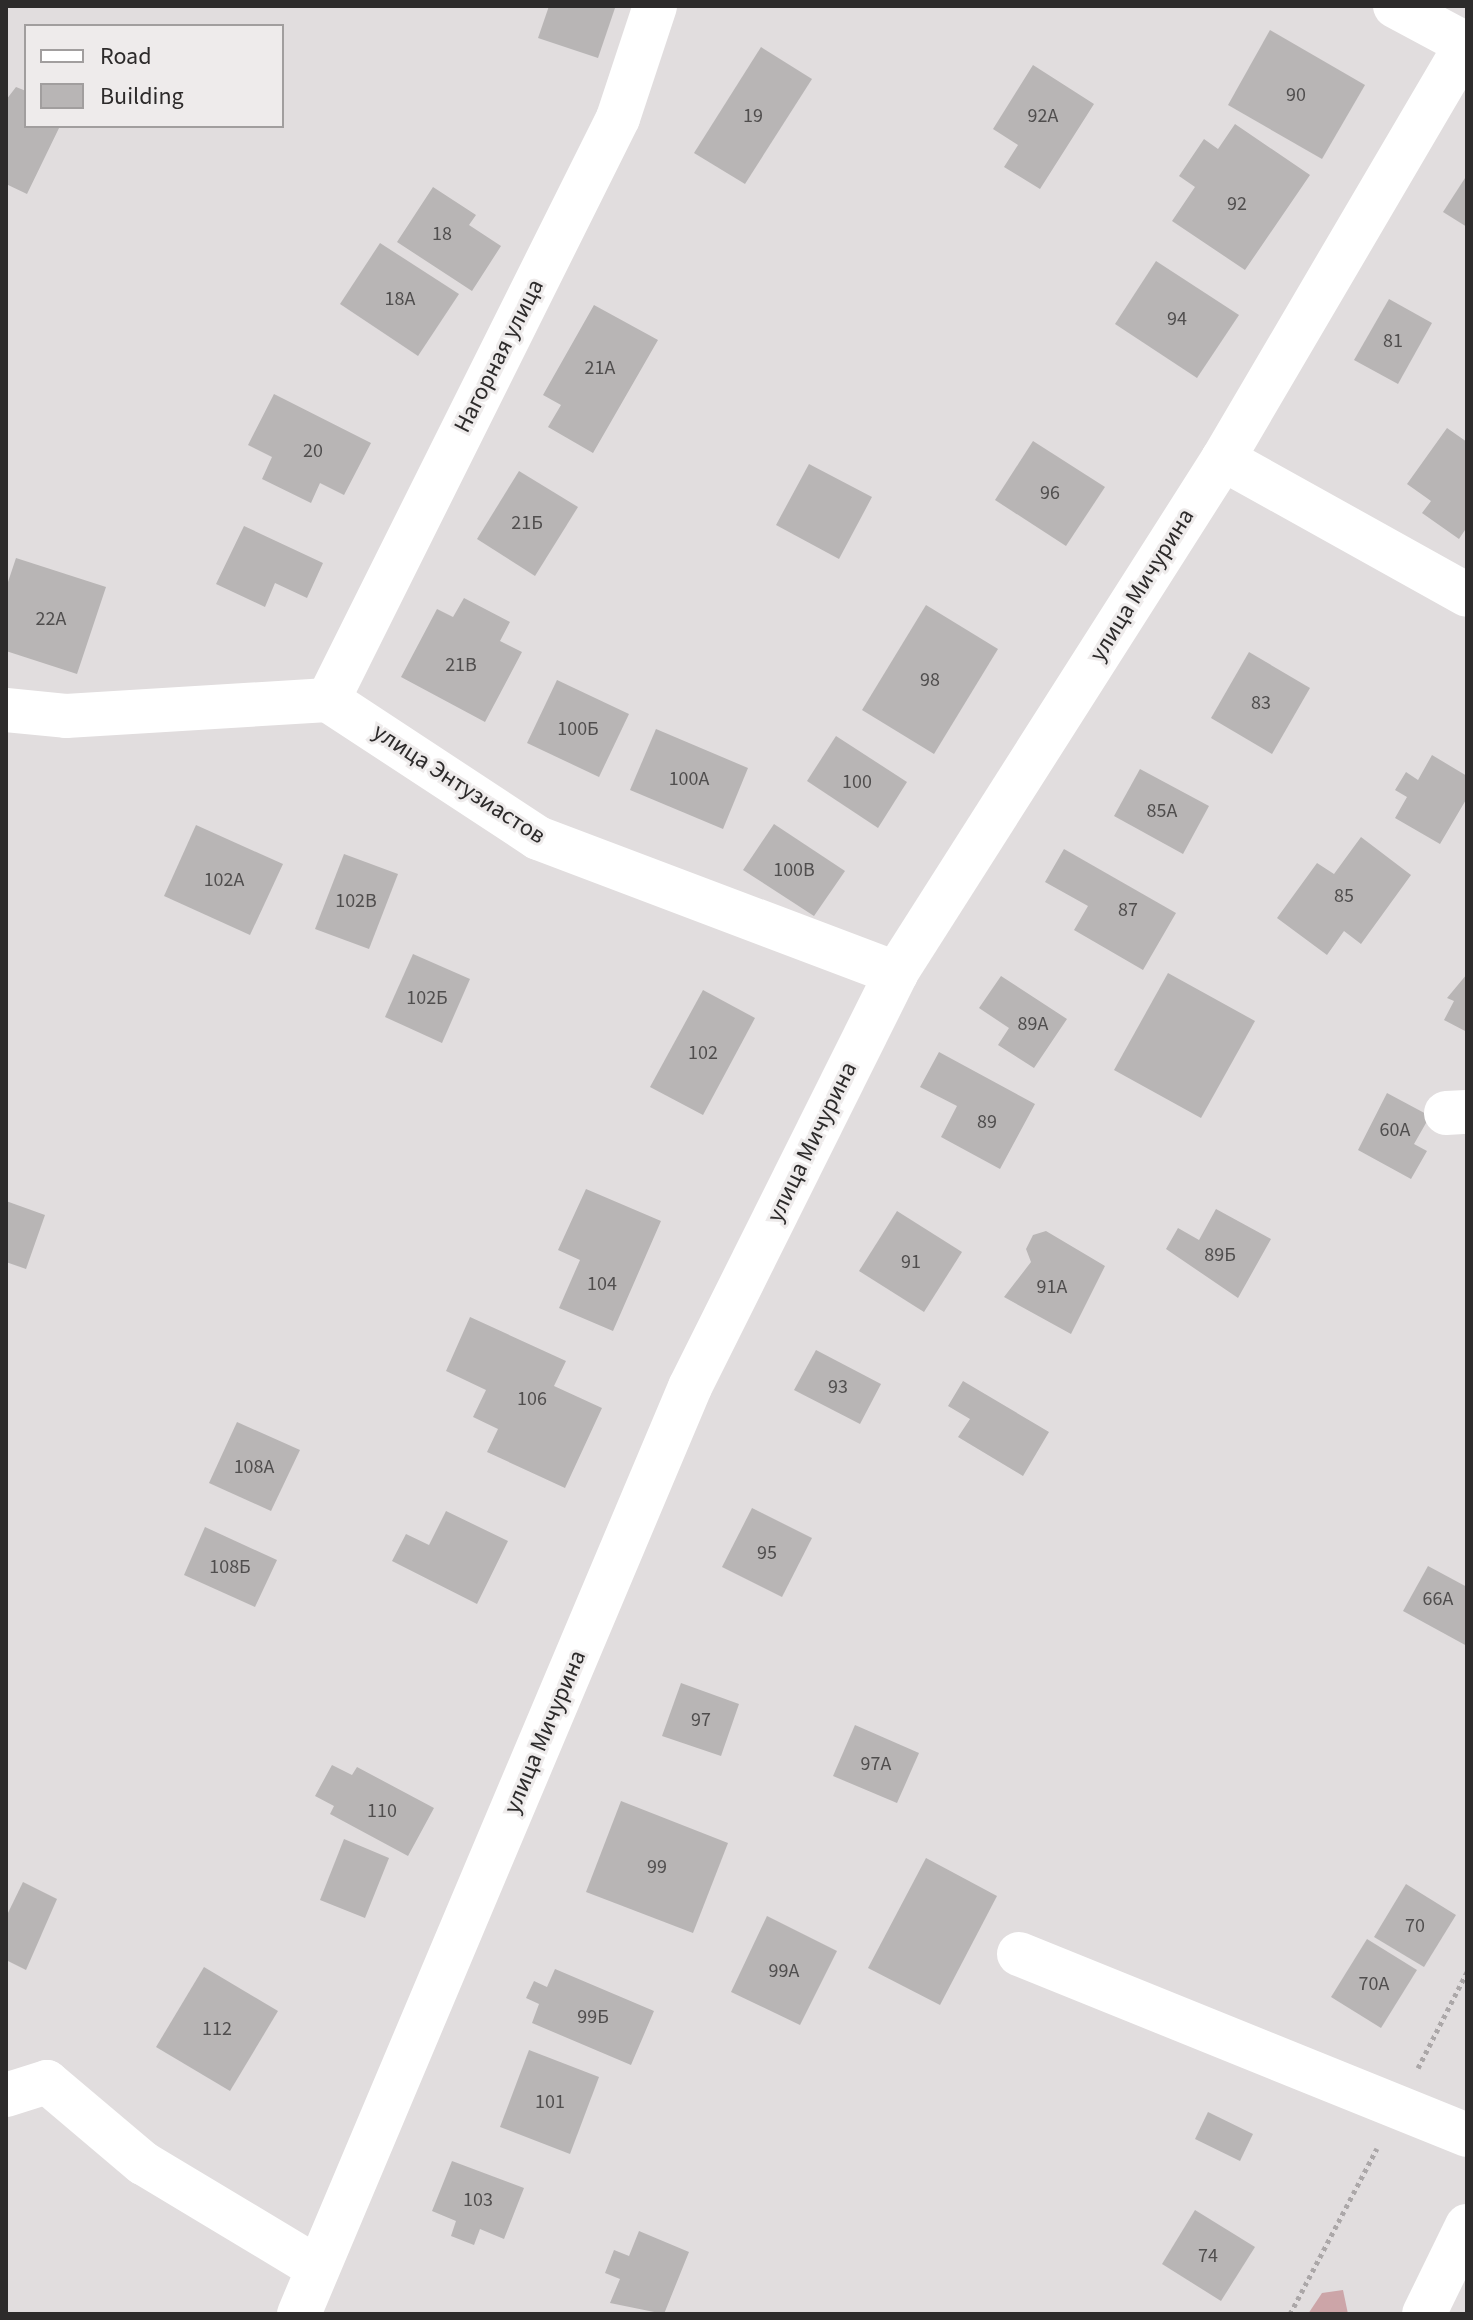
<!DOCTYPE html>
<html>
<head>
<meta charset="utf-8">
<style>
  body { margin:0 }
  #map { position:relative; width:1473px; height:2320px; overflow:hidden; background:#e1ddde; font-family:"Source Sans 3",sans-serif }
  div>[style] { position:absolute }
  [style*='--x'] { left:calc(var(--x)*1px); top:calc(var(--y)*1px); width:calc(var(--w)*1px); rotate:calc(var(--a)*1deg) }
  .green>* { inset:0; background:#cca5a8 }
  .building>* { inset:0; background:#b8b5b5 }
  .path>* { height:5px; margin-top:-2.5px; transform-origin:0; background:repeating-linear-gradient(90deg,#aba7a8 0 4px,transparent 0 8px) }
  .minor>* { height:44px; margin:-22px; padding:0 22px; transform-origin:22px; border-radius:22px; background:#fff }
  .major>* { height:44px; margin:-22px; padding:0 22px; transform-origin:22px; border-radius:22px; background:#fff }
  span { translate:-50% -50%; white-space:nowrap; text-align:center; line-height:1.15; -webkit-text-stroke:6px #eeebeb; paint-order:stroke }
  .number-label { font-size:20px; color:#504e4e }
  .number-label span { -webkit-text-stroke-width:0 }
  .street-label { font-size:24px; color:#2d2b2b }
  .frame { position:absolute; inset:0; border:8px solid #2d2b2b; pointer-events:none }
  .legend { position:absolute; left:24px; top:24px; width:260px; height:104px; box-sizing:border-box; background:#eeebeb; border:2px solid #a19e9e; margin:0; padding:10px 14px; list-style:none; font-size:24px; color:#2d2b2b }
  .legend li { display:flex; align-items:center; gap:16px; height:40px }
  .legend b { width:40px; border:2px solid #a19e9e }
</style>
</head>
<body>
<div id="map">
  <div class="green">
    <div style="clip-path:polygon(1343px 2290px,1348px 2314px,1308px 2314px,1322px 2293px)"></div>
  </div>
  <div class="building">
    <div style="clip-path:polygon(549px 6px,615px 8px,598px 58px,538px 38px)"></div>
    <div style="clip-path:polygon(1270px 30px,1365px 85px,1322px 159px,1228px 105px)"></div>
    <div style="clip-path:polygon(761px 47px,812px 79px,745px 184px,694px 153px)"></div>
    <div style="clip-path:polygon(1033px 65px,1094px 104px,1040px 189px,1004px 167px,1018px 145px,993px 129px)"></div>
    <div style="clip-path:polygon(16px 87px,26px 91px,26px 126px,60px 126px,27px 194px,6px 184px,6px 100px)"></div>
    <div style="clip-path:polygon(1235px 124px,1310px 175px,1245px 270px,1172px 221px,1195px 187px,1179px 176px,1204px 139px,1218px 149px)"></div>
    <div style="clip-path:polygon(1467px 175px,1467px 227px,1443px 212px)"></div>
    <div style="clip-path:polygon(433px 187px,476px 215px,469px 225px,501px 246px,472px 291px,397px 242px)"></div>
    <div style="clip-path:polygon(380px 243px,459px 294px,418px 356px,340px 304px)"></div>
    <div style="clip-path:polygon(1156px 261px,1239px 315px,1197px 378px,1115px 324px)"></div>
    <div style="clip-path:polygon(1389px 299px,1432px 323px,1398px 384px,1354px 360px)"></div>
    <div style="clip-path:polygon(594px 305px,658px 340px,593px 453px,548px 427px,561px 405px,543px 395px)"></div>
    <div style="clip-path:polygon(274px 394px,371px 443px,344px 495px,320px 483px,311px 503px,262px 479px,272px 457px,248px 445px)"></div>
    <div style="clip-path:polygon(1447px 428px,1467px 442px,1467px 527px,1459px 539px,1422px 513px,1431px 501px,1407px 484px)"></div>
    <div style="clip-path:polygon(1033px 441px,1105px 487px,1066px 546px,995px 500px)"></div>
    <div style="clip-path:polygon(809px 464px,872px 497px,839px 559px,776px 525px)"></div>
    <div style="clip-path:polygon(519px 471px,578px 507px,535px 576px,477px 539px)"></div>
    <div style="clip-path:polygon(244px 526px,323px 563px,307px 598px,275px 583px,265px 607px,216px 584px)"></div>
    <div style="clip-path:polygon(16px 558px,106px 587px,77px 674px,6px 651px,6px 588px)"></div>
    <div style="clip-path:polygon(464px 598px,510px 622px,500px 641px,522px 652px,485px 722px,401px 677px,437px 609px,453px 617px)"></div>
    <div style="clip-path:polygon(926px 605px,998px 649px,934px 754px,862px 710px)"></div>
    <div style="clip-path:polygon(1249px 652px,1310px 688px,1272px 754px,1211px 718px)"></div>
    <div style="clip-path:polygon(557px 680px,629px 714px,599px 777px,527px 743px)"></div>
    <div style="clip-path:polygon(656px 729px,748px 768px,723px 829px,630px 790px)"></div>
    <div style="clip-path:polygon(836px 736px,907px 782px,878px 828px,807px 781px)"></div>
    <div style="clip-path:polygon(1432px 755px,1467px 776px,1467px 798px,1440px 844px,1395px 818px,1407px 797px,1395px 790px,1406px 772px,1418px 780px)"></div>
    <div style="clip-path:polygon(1140px 769px,1209px 806px,1183px 854px,1114px 816px)"></div>
    <div style="clip-path:polygon(774px 824px,845px 871px,814px 916px,743px 870px)"></div>
    <div style="clip-path:polygon(196px 825px,283px 864px,250px 935px,164px 896px)"></div>
    <div style="clip-path:polygon(1361px 837px,1411px 875px,1361px 944px,1344px 931px,1327px 955px,1277px 918px,1317px 863px,1334px 874px)"></div>
    <div style="clip-path:polygon(1064px 849px,1176px 913px,1143px 970px,1074px 930px,1088px 906px,1045px 882px)"></div>
    <div style="clip-path:polygon(344px 854px,398px 874px,369px 949px,315px 929px)"></div>
    <div style="clip-path:polygon(413px 954px,470px 979px,442px 1043px,385px 1017px)"></div>
    <div style="clip-path:polygon(1168px 973px,1255px 1021px,1201px 1118px,1114px 1070px)"></div>
    <div style="clip-path:polygon(1467px 974px,1467px 1032px,1444px 1020px,1454px 1001px,1447px 998px)"></div>
    <div style="clip-path:polygon(1001px 976px,1067px 1019px,1034px 1068px,998px 1045px,1009px 1028px,979px 1008px)"></div>
    <div style="clip-path:polygon(703px 990px,755px 1018px,703px 1115px,650px 1087px)"></div>
    <div style="clip-path:polygon(939px 1052px,1035px 1104px,1000px 1169px,941px 1137px,957px 1106px,920px 1087px)"></div>
    <div style="clip-path:polygon(1387px 1093px,1430px 1116px,1414px 1144px,1427px 1151px,1411px 1179px,1358px 1150px)"></div>
    <div style="clip-path:polygon(586px 1189px,661px 1221px,613px 1331px,559px 1308px,580px 1260px,558px 1250px)"></div>
    <div style="clip-path:polygon(6px 1201px,45px 1215px,26px 1269px,6px 1262px)"></div>
    <div style="clip-path:polygon(1216px 1209px,1271px 1239px,1238px 1298px,1166px 1249px,1178px 1228px,1199px 1240px)"></div>
    <div style="clip-path:polygon(897px 1211px,962px 1252px,924px 1312px,859px 1271px)"></div>
    <div style="clip-path:polygon(1046px 1231px,1105px 1266px,1071px 1334px,1004px 1297px,1031px 1262px,1026px 1249px,1033px 1235px)"></div>
    <div style="clip-path:polygon(470px 1317px,566px 1361px,554px 1386px,602px 1408px,565px 1488px,487px 1452px,498px 1429px,473px 1417px,486px 1390px,446px 1371px)"></div>
    <div style="clip-path:polygon(816px 1350px,881px 1384px,860px 1424px,794px 1390px)"></div>
    <div style="clip-path:polygon(963px 1381px,1049px 1432px,1023px 1476px,958px 1437px,970px 1419px,948px 1406px)"></div>
    <div style="clip-path:polygon(237px 1422px,300px 1450px,271px 1511px,209px 1483px)"></div>
    <div style="clip-path:polygon(752px 1508px,812px 1538px,782px 1597px,722px 1567px)"></div>
    <div style="clip-path:polygon(446px 1511px,508px 1541px,477px 1604px,392px 1561px,406px 1534px,429px 1545px)"></div>
    <div style="clip-path:polygon(205px 1527px,277px 1560px,255px 1607px,184px 1575px)"></div>
    <div style="clip-path:polygon(1428px 1566px,1467px 1587px,1467px 1646px,1403px 1611px)"></div>
    <div style="clip-path:polygon(681px 1683px,739px 1704px,721px 1756px,662px 1736px)"></div>
    <div style="clip-path:polygon(855px 1725px,919px 1753px,897px 1803px,833px 1776px)"></div>
    <div style="clip-path:polygon(332px 1765px,352px 1775px,357px 1767px,434px 1808px,408px 1856px,330px 1814px,334px 1806px,315px 1796px)"></div>
    <div style="clip-path:polygon(621px 1801px,728px 1843px,693px 1933px,586px 1892px)"></div>
    <div style="clip-path:polygon(344px 1839px,389px 1858px,365px 1918px,320px 1900px)"></div>
    <div style="clip-path:polygon(926px 1858px,997px 1896px,940px 2005px,868px 1968px)"></div>
    <div style="clip-path:polygon(23px 1882px,57px 1899px,26px 1970px,6px 1960px,6px 1917px)"></div>
    <div style="clip-path:polygon(1406px 1884px,1456px 1915px,1424px 1967px,1374px 1937px)"></div>
    <div style="clip-path:polygon(767px 1916px,837px 1951px,800px 2025px,731px 1992px)"></div>
    <div style="clip-path:polygon(1367px 1939px,1417px 1970px,1381px 2028px,1331px 1997px)"></div>
    <div style="clip-path:polygon(204px 1967px,278px 2011px,230px 2091px,156px 2047px)"></div>
    <div style="clip-path:polygon(555px 1969px,654px 2011px,631px 2065px,532px 2023px,539px 2004px,526px 1998px,534px 1981px,547px 1987px)"></div>
    <div style="clip-path:polygon(529px 2050px,599px 2077px,570px 2154px,500px 2127px)"></div>
    <div style="clip-path:polygon(1208px 2112px,1253px 2134px,1240px 2161px,1195px 2139px)"></div>
    <div style="clip-path:polygon(452px 2161px,524px 2188px,504px 2239px,480px 2229px,474px 2245px,451px 2236px,456px 2221px,432px 2211px)"></div>
    <div style="clip-path:polygon(1195px 2210px,1255px 2247px,1221px 2301px,1162px 2264px)"></div>
    <div style="clip-path:polygon(639px 2231px,689px 2252px,664px 2314px,610px 2303px,620px 2279px,605px 2273px,614px 2250px,629px 2256px)"></div>
  </div>
  <div class="path">
    <div style="--x:1418;--y:2068;--w:108;--a:-63"></div>
    <div style="--x:1290;--y:2314;--w:187;--a:-62.3"></div>
  </div>
  <div class="minor">
    <div style="--x:1395;--y:6;--w:81;--a:28.2"></div>
    <div style="--x:1223;--y:459;--w:279;--a:29.1"></div>
    <div style="--x:328;--y:700;--w:650;--a:-63.51"></div>
    <div style="--x:618;--y:118;--w:118;--a:-71.7"></div>
    <div style="--x:6;--y:710;--w:60;--a:5.7"></div>
    <div style="--x:66;--y:716;--w:262;--a:-3.5"></div>
    <div style="--x:328;--y:700;--w:251;--a:33.3"></div>
    <div style="--x:538;--y:838;--w:383;--a:20.7"></div>
    <div style="--x:1446;--y:1113;--w:21;--a:-3"></div>
    <div style="--x:1019;--y:1954;--w:483;--a:22"></div>
    <div style="--x:6;--y:2095;--w:43;--a:-17.6"></div>
    <div style="--x:47;--y:2082;--w:126;--a:40.2"></div>
    <div style="--x:143;--y:2163;--w:204;--a:31"></div>
    <div style="--x:299;--y:2314;--w:1006;--a:-67.13"></div>
    <div style="--x:690;--y:1387;--w:462;--a:-63.5"></div>
    <div style="--x:896;--y:973;--w:609;--a:-57.54"></div>
    <div style="--x:1223;--y:459;--w:482;--a:-59.6"></div>
  </div>
  <div class="major">
    <div style="--x:1424;--y:2314;--w:98;--a:-64"></div>
  </div>
  <div class="number-label">
    <span style="left:1296px;top:95px">90</span>
    <span style="left:753px;top:116px">19</span>
    <span style="left:1043px;top:116px">92А</span>
    <span style="left:1237px;top:204px">92</span>
    <span style="left:442px;top:234px">18</span>
    <span style="left:400px;top:299px">18А</span>
    <span style="left:1177px;top:319px">94</span>
    <span style="left:1393px;top:341px">81</span>
    <span style="left:600px;top:368px">21А</span>
    <span style="left:313px;top:451px">20</span>
    <span style="left:1050px;top:493px">96</span>
    <span style="left:527px;top:523px">21Б</span>
    <span style="left:51px;top:619px">22А</span>
    <span style="left:461px;top:665px">21В</span>
    <span style="left:930px;top:680px">98</span>
    <span style="left:1261px;top:703px">83</span>
    <span style="left:578px;top:729px">100Б</span>
    <span style="left:689px;top:779px">100А</span>
    <span style="left:857px;top:782px">100</span>
    <span style="left:1162px;top:811px">85А</span>
    <span style="left:794px;top:870px">100В</span>
    <span style="left:224px;top:880px">102А</span>
    <span style="left:1344px;top:896px">85</span>
    <span style="left:356px;top:901px">102В</span>
    <span style="left:1128px;top:910px">87</span>
    <span style="left:427px;top:998px">102Б</span>
    <span style="left:1033px;top:1024px">89А</span>
    <span style="left:703px;top:1053px">102</span>
    <span style="left:987px;top:1122px">89</span>
    <span style="left:1395px;top:1130px">60А</span>
    <span style="left:1220px;top:1255px">89Б</span>
    <span style="left:911px;top:1262px">91</span>
    <span style="left:602px;top:1284px">104</span>
    <span style="left:1052px;top:1287px">91А</span>
    <span style="left:838px;top:1387px">93</span>
    <span style="left:532px;top:1399px">106</span>
    <span style="left:254px;top:1467px">108А</span>
    <span style="left:767px;top:1553px">95</span>
    <span style="left:230px;top:1567px">108Б</span>
    <span style="left:1438px;top:1599px">66А</span>
    <span style="left:701px;top:1720px">97</span>
    <span style="left:876px;top:1764px">97А</span>
    <span style="left:382px;top:1811px">110</span>
    <span style="left:657px;top:1867px">99</span>
    <span style="left:1415px;top:1926px">70</span>
    <span style="left:784px;top:1971px">99А</span>
    <span style="left:1374px;top:1984px">70А</span>
    <span style="left:593px;top:2017px">99Б</span>
    <span style="left:217px;top:2029px">112</span>
    <span style="left:550px;top:2102px">101</span>
    <span style="left:478px;top:2200px">103</span>
    <span style="left:1208px;top:2256px">74</span>
  </div>
  <div class="street-label">
    <span style="left:499px;top:356px;rotate:-63deg">Нагорная улица</span>
    <span style="left:1142px;top:585px;rotate:-58deg">улица Мичурина</span>
    <span style="left:459px;top:784px;rotate:33deg">улица Энтузиастов</span>
    <span style="left:812px;top:1142px;rotate:-64deg">улица Мичурина</span>
    <span style="left:545px;top:1732px;rotate:-67deg">улица Мичурина</span>
  </div>
  <div class="frame"></div>
  <ul class="legend">
  <li><b style="height:10px;background:#fff"></b>Road</li>
  <li><b style="height:22px;background:#b8b5b5"></b>Building</li>
  </ul>
</div>
</body>
</html>
